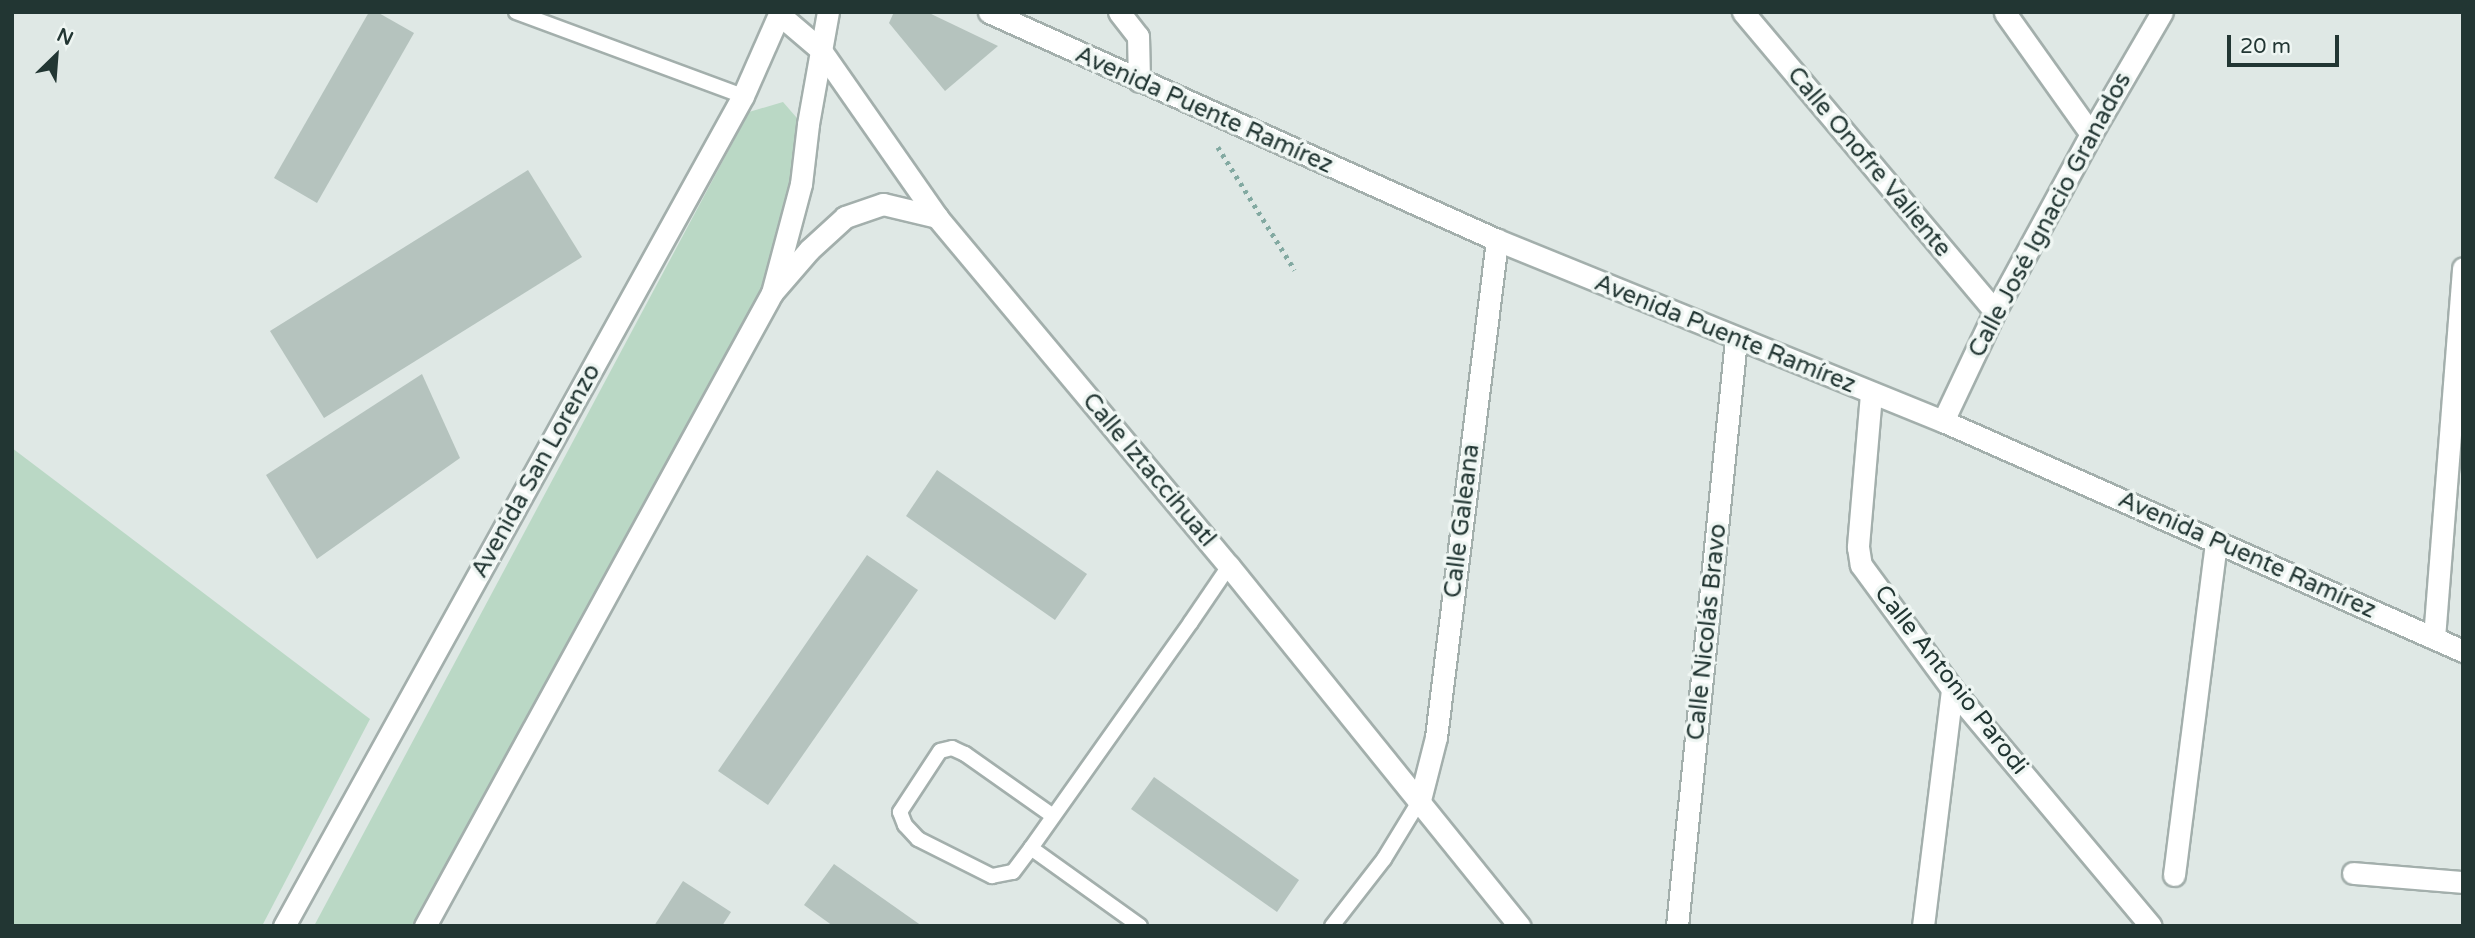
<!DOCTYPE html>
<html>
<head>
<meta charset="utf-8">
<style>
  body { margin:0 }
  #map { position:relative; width:2475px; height:938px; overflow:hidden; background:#dfe8e5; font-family:"Varela Round",sans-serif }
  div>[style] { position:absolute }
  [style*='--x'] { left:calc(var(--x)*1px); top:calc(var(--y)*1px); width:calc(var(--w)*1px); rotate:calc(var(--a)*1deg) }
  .green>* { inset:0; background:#bad8c5 }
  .building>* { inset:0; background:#b5c3be }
  .path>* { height:4.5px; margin-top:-2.25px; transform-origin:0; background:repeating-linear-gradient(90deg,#82a9a1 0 3.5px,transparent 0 8.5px) }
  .roads { filter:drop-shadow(2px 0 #a3afac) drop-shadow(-2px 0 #a3afac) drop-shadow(0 2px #a3afac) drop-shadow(0 -2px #a3afac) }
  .service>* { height:14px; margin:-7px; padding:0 7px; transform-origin:7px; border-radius:7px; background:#fff }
  .minor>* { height:21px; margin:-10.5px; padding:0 10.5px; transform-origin:10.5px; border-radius:10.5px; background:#fff }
  .tertiary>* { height:21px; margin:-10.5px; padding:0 10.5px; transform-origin:10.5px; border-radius:10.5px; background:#fff }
  .secondary>* { height:21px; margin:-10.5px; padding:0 10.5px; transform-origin:10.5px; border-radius:10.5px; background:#fff }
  span { translate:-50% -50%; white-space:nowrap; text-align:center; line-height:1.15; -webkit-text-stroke:7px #eff6f3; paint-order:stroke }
  .street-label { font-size:24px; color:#223633 }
  .frame { position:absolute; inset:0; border:14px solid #223633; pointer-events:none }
  .north { position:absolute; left:21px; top:21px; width:70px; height:70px; -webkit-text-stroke:5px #eff6f3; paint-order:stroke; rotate:25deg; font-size:19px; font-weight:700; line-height:28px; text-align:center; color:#223633 }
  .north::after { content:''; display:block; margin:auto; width:24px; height:32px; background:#223633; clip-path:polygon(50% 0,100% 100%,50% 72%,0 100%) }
  .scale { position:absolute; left:2227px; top:35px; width:112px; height:32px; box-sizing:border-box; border:4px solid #223633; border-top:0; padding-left:9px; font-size:21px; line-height:24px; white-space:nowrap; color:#223633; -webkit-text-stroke:5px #eff6f3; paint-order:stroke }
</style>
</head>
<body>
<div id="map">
  <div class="green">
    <div style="clip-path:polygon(783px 102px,810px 133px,766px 290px,412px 926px,314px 926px,749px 112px)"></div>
    <div style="clip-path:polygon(12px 448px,370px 719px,262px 926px,12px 926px)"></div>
  </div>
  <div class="building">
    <div style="clip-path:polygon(369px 12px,377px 12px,414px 33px,317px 203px,274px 178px)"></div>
    <div style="clip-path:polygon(894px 12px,927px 12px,998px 46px,945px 91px,889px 23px)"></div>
    <div style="clip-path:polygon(528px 170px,582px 257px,324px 418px,270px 331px)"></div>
    <div style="clip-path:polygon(422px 374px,460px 458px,317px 559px,266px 475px)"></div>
    <div style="clip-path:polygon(937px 470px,1087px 574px,1055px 620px,906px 516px)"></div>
    <div style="clip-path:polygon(867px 555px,918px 590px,768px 805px,718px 771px)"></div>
    <div style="clip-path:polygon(1154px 777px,1299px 880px,1277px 912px,1131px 809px)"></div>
    <div style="clip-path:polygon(834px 864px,922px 926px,833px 926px,804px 905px)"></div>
    <div style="clip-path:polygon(683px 881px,731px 912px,722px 926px,654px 926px)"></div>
  </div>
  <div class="path">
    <div style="--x:1218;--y:147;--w:145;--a:58"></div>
  </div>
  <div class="roads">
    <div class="service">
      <div style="--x:516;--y:12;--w:242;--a:20.3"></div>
      <div style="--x:1053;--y:816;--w:108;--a:-144.8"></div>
      <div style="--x:965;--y:754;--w:14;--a:-155"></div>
      <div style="--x:952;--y:748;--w:12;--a:166"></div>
      <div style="--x:940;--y:751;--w:73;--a:123.3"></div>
      <div style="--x:900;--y:812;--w:14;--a:69"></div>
      <div style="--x:905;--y:825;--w:19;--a:47"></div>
      <div style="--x:918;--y:839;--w:83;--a:26.6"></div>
      <div style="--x:992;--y:876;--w:21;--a:-11"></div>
      <div style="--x:1013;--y:872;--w:30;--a:-53"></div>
      <div style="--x:1031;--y:848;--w:277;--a:-54.7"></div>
      <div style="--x:1191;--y:622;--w:68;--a:-55.8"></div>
      <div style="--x:1031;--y:848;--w:134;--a:35.6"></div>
      <div style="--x:1332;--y:926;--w:85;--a:-52.2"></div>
      <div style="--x:1384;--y:859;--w:69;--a:-58.6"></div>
    </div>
    <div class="minor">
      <div style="--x:1119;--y:12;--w:31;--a:52"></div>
      <div style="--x:1138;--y:36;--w:45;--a:88.7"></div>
      <div style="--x:1743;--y:12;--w:391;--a:49.9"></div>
      <div style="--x:2005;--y:13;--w:148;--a:54.6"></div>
      <div style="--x:1871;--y:394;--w:154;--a:94.9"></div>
      <div style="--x:1858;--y:547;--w:18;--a:81"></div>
      <div style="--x:1861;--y:565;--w:154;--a:53.7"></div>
      <div style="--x:1952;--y:689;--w:309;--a:50"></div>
      <div style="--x:1943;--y:421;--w:122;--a:-64.7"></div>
      <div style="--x:1995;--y:311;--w:201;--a:-61.5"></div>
      <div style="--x:2091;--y:134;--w:141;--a:-59.8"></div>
      <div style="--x:2434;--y:638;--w:371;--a:-85.5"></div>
      <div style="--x:1420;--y:800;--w:65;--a:-75.7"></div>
      <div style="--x:1436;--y:737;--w:501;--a:-83"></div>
      <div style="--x:2353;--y:873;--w:110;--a:4.7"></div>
      <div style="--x:2174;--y:875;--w:336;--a:-82.8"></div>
      <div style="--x:1677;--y:926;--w:590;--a:-84.26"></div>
      <div style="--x:1923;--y:926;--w:239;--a:-83"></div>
    </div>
    <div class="tertiary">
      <div style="--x:989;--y:12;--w:557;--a:24.17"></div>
      <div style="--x:1497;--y:240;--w:481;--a:22.1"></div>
      <div style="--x:1943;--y:421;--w:569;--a:23.86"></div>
      <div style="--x:780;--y:15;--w:52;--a:40.4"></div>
      <div style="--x:820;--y:49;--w:205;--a:55.1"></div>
      <div style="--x:937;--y:217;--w:455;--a:50.1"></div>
      <div style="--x:1229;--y:566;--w:463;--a:51.1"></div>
      <div style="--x:772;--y:293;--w:57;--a:-49.3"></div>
      <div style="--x:809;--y:250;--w:49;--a:-42.5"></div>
      <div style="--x:845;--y:217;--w:40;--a:-18.9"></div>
      <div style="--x:883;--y:204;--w:56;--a:13.5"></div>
    </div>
    <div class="secondary">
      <div style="--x:284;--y:926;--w:948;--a:-61.06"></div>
      <div style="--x:743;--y:96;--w:92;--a:-66.2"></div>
      <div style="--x:425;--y:926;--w:722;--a:-61.27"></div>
      <div style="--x:772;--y:293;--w:113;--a:-75.1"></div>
      <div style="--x:801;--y:184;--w:60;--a:-83.3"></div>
      <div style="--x:808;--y:124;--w:114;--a:-79.9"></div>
    </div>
  </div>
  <div class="street-label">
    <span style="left:1204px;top:110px;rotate:24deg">Avenida Puente Ramírez</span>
    <span style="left:1869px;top:162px;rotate:50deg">Calle Onofre Valiente</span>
    <span style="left:2050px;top:215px;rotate:-62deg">Calle José Ignacio Granados</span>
    <span style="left:1725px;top:334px;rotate:22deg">Avenida Puente Ramírez</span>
    <span style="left:1149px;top:470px;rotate:50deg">Calle Iztaccihuatl</span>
    <span style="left:536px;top:471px;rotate:-61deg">Avenida San Lorenzo</span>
    <span style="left:1462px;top:521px;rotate:-83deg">Calle Galeana</span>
    <span style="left:2247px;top:555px;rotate:24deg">Avenida Puente Ramírez</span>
    <span style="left:1707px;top:632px;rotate:-84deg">Calle Nicolás Bravo</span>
    <span style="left:1951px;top:680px;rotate:52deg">Calle Antonio Parodi</span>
  </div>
  <div class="frame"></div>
  <div class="north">N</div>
  <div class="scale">20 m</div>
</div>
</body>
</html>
